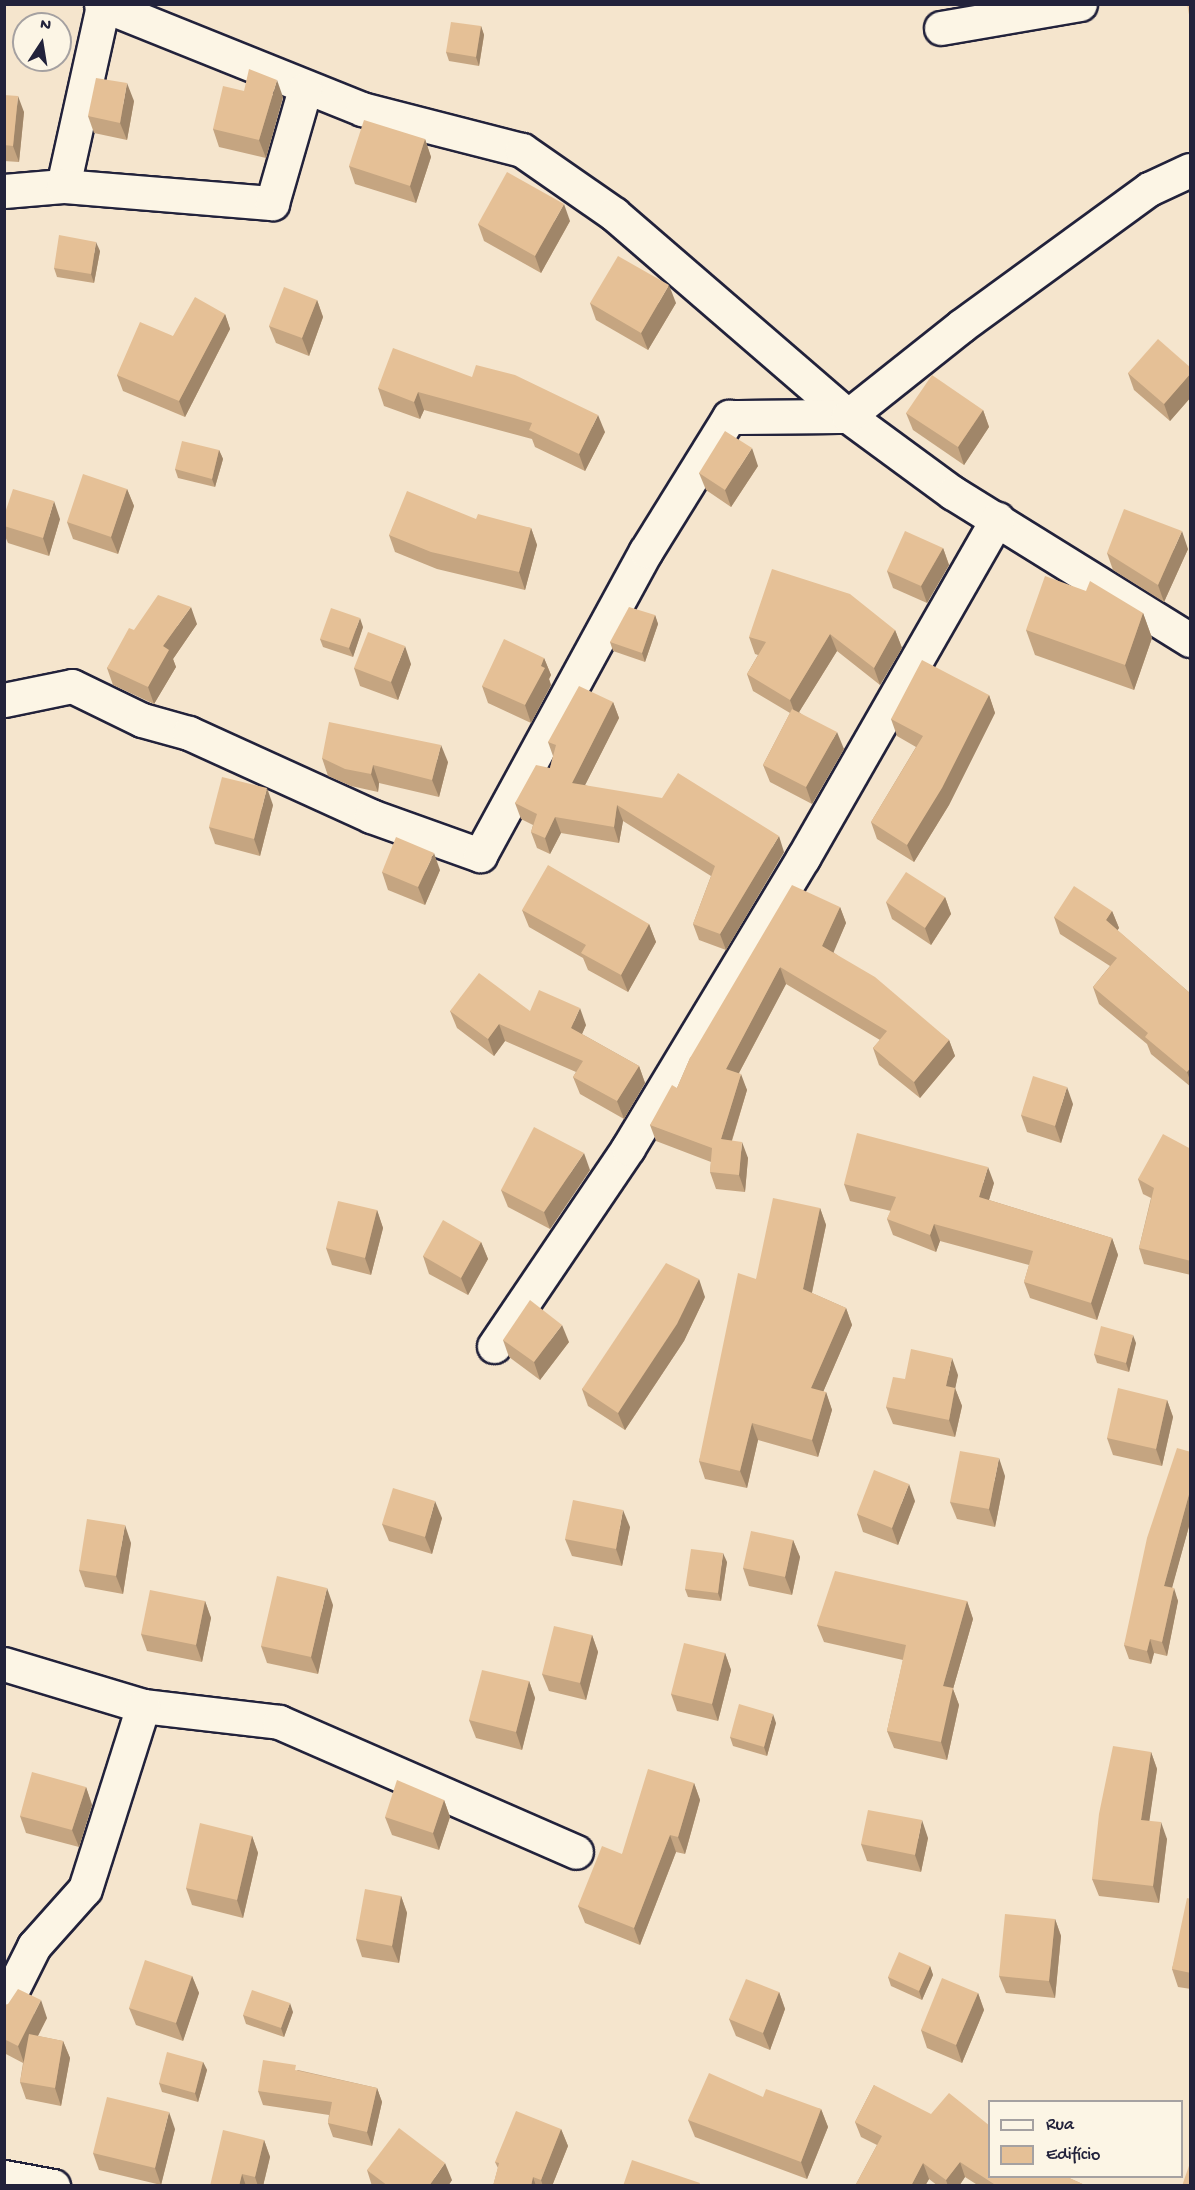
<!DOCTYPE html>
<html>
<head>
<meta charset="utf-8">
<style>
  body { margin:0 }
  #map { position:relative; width:1195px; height:2190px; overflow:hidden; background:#f5e5cd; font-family:"Gochi Hand",sans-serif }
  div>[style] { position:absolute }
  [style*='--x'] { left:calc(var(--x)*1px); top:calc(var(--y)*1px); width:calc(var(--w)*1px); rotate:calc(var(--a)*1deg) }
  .roads { filter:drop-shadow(2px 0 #22223b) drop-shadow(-2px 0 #22223b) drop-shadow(0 2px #22223b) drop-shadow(0 -2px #22223b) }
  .minor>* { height:33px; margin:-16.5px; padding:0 16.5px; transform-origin:16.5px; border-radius:16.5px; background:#fcf5e5 }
  .wall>* { inset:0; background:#c5a581 }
  .shaded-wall>* { inset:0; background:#a08669 }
  .building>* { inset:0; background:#e5c096 }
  span { translate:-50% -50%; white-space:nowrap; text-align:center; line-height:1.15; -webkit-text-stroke:4.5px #fcf5e5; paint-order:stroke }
  .frame { position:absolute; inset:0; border:6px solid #22223b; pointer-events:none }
  .legend { position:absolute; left:988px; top:2100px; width:195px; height:78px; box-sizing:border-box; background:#fcf5e5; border:2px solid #a5a1a1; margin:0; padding:8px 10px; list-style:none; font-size:18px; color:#22223b }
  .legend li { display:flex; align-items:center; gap:12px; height:30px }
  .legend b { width:30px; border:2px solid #a5a1a1 }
  .north { position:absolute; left:12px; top:12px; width:60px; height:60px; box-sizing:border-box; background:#fcf5e5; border:2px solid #a5a1a1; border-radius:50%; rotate:12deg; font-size:16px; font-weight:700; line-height:24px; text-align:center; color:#22223b }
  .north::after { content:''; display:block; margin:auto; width:21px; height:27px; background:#22223b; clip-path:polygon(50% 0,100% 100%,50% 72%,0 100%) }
</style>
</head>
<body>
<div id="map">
  <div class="roads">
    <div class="minor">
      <div style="--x:101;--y:4;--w:281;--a:21.9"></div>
      <div style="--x:362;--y:109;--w:165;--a:14.4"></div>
      <div style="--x:522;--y:150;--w:112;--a:34.8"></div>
      <div style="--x:614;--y:214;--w:309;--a:40.8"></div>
      <div style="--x:848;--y:416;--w:130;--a:36.3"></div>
      <div style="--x:953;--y:493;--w:279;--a:31.8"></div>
      <div style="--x:941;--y:28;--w:141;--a:-9.8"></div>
      <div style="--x:63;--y:186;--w:184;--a:-77.5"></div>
      <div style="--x:4;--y:191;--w:59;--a:-4.8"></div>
      <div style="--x:63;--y:186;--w:210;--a:4.7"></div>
      <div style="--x:272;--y:203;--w:119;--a:-73.9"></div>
      <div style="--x:4;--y:700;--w:69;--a:-11.6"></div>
      <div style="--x:72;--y:686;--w:78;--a:25.9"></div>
      <div style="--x:142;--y:720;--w:49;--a:15.5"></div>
      <div style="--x:189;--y:733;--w:200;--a:24.5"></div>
      <div style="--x:371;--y:816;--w:116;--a:19.7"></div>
      <div style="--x:480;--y:855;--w:346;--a:-61.4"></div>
      <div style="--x:646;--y:551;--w:158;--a:-58.2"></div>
      <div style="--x:729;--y:417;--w:119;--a:-0.5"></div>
      <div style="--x:848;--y:416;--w:144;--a:-38.5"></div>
      <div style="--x:961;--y:326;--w:233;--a:-36.1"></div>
      <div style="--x:1149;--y:189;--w:45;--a:-24.9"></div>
      <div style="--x:494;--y:1346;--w:239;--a:-55.9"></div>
      <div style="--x:628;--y:1148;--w:339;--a:-58.9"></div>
      <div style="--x:803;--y:858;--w:391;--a:-60.2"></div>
      <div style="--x:4;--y:1664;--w:145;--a:16.8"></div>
      <div style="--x:143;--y:1706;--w:137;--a:6.7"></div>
      <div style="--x:279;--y:1722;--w:324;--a:23.6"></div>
      <div style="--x:4;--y:2006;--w:67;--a:-63.4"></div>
      <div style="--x:34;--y:1946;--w:76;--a:-48.2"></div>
      <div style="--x:85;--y:1889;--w:192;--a:-72.4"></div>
      <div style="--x:4;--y:2177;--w:50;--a:10.4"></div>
    </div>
  </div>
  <div class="wall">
    <div style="clip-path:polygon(481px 26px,484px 35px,479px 66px,449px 61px,446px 52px)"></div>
    <div style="clip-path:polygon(244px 91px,283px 97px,266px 158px,219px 147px,213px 129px)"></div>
    <div style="clip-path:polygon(4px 95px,24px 112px,19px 162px,4px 161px)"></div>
    <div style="clip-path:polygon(134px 101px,127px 140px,94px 133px,88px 116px)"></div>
    <div style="clip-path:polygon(425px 139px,431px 157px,416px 203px,355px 184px,349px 166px)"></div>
    <div style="clip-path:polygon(570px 221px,541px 273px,484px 241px,478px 224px)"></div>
    <div style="clip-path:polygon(100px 251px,94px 283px,57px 277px,54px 268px)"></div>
    <div style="clip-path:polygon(317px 300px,323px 317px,309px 356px,276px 343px,269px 326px)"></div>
    <div style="clip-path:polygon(590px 303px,676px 303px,648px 350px,596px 320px)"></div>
    <div style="clip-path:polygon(225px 314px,230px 329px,185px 417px,123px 391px,117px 375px,173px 336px)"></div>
    <div style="clip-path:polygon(1191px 368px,1191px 397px,1170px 421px,1134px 390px,1128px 373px)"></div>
    <div style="clip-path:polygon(472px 377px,605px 432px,585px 471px,535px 447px,532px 439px,424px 410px,420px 419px,384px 406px,378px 388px)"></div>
    <div style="clip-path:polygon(983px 410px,989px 427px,964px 465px,913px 430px,906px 413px)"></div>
    <div style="clip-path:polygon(219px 450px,223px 459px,215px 487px,178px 478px,175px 469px)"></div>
    <div style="clip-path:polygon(758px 466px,731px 507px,706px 490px,699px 473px)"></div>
    <div style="clip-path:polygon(127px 489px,134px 506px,118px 554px,73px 539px,67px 522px)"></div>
    <div style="clip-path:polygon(4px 516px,60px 519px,49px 556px,8px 543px,4px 534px)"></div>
    <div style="clip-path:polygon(476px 519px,531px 528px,537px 545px,525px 590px,437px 569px,395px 552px,389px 535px)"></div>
    <div style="clip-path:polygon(943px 548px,949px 565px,927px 603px,893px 588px,887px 571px)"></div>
    <div style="clip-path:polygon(1188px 549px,1164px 602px,1113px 570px,1107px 553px)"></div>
    <div style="clip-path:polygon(1143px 613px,1152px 638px,1134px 690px,1035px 655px,1026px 630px)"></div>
    <div style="clip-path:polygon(655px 615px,658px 624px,645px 662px,613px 651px,610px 642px)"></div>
    <div style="clip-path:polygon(197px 624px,173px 659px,176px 667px,154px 704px,113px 685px,107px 668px,134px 630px)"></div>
    <div style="clip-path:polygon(363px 627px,353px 657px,323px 647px,320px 639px)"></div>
    <div style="clip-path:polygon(895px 630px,902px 648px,880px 685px,837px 651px,799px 712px,844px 749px,812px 804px,770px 782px,763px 765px,790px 713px,753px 691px,747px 674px,758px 655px,755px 654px,749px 637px)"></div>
    <div style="clip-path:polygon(544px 658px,551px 675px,549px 679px,551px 685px,531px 723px,488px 703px,482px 686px)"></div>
    <div style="clip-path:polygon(411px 664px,398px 700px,360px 686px,354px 668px)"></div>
    <div style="clip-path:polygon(989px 695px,995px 713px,949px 805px,914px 862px,877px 839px,871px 822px,916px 747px,897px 736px,891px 719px)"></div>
    <div style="clip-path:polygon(613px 702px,619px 718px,585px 785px,784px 852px,726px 950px,699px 940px,693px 924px,711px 876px,623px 821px,619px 843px,561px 833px,550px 854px,537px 848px,531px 832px,533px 825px,521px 819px,515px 803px,550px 768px,553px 756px,548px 742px)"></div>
    <div style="clip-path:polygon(322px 758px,448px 762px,439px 797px,379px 783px,378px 792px,351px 786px,328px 776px)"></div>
    <div style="clip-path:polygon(273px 805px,260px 856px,215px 844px,209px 827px)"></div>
    <div style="clip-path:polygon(440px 870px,425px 905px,388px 890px,382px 872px)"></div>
    <div style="clip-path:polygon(945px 897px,951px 914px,931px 945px,892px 919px,886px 902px)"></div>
    <div style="clip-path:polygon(840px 907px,846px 923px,833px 952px,949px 1040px,955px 1056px,920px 1098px,879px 1065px,873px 1048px,880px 1040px,786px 984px,739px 1073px,747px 1090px,732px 1141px,748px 1158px,745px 1192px,716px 1189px,710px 1172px,711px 1162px,656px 1141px,650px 1125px,677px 1088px,690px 1058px)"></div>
    <div style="clip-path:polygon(522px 910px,649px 924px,656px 942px,628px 992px,588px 970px,583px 958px,529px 927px)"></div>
    <div style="clip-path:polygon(1112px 911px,1119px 928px,1117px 930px,1191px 994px,1191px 1087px,1151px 1054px,1147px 1044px,1099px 1004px,1093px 987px,1110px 966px,1060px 934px,1054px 917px)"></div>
    <div style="clip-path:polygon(450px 1011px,530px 1011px,586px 1025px,582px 1034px,639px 1066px,645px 1083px,624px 1119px,580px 1094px,573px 1077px,576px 1072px,505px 1041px,494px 1056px,457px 1028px)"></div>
    <div style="clip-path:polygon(1073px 1104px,1061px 1143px,1027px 1132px,1021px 1115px)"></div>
    <div style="clip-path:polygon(1191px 1149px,1191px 1275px,1144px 1264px,1139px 1248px,1151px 1198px,1143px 1194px,1138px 1179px)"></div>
    <div style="clip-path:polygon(590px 1170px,550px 1229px,508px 1207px,501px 1190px)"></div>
    <div style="clip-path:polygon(994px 1183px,989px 1200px,1112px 1238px,1118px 1255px,1097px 1320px,1030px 1298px,1024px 1282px,1029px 1265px,940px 1241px,936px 1252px,893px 1235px,887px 1219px,891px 1211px,850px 1201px,844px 1184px)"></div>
    <div style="clip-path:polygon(820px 1208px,826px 1225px,812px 1293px,846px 1308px,852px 1325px,823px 1392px,826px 1392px,832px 1410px,818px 1457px,758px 1440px,747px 1488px,705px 1479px,699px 1461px,756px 1279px)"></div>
    <div style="clip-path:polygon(377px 1210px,383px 1228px,371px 1275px,332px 1265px,326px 1248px)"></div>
    <div style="clip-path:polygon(481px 1242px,488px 1259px,468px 1295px,429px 1274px,423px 1256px)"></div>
    <div style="clip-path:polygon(705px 1297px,684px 1341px,625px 1430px,588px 1406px,582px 1389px)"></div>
    <div style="clip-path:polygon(503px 1340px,569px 1342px,540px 1380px,509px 1357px)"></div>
    <div style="clip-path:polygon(1136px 1343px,1129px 1372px,1097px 1363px,1094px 1354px)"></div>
    <div style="clip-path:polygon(958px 1375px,955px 1388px,962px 1406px,955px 1437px,893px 1424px,886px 1407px,905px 1379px)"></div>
    <div style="clip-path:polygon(1167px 1400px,1173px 1417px,1162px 1466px,1113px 1455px,1107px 1438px)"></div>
    <div style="clip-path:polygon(1191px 1452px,1191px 1519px,1172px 1587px,1178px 1601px,1167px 1656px,1154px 1653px,1151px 1664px,1129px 1659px,1124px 1645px)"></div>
    <div style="clip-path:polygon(1005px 1476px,995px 1527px,957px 1519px,950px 1502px)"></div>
    <div style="clip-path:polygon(915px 1501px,898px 1545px,863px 1532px,857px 1514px)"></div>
    <div style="clip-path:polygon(442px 1518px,432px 1554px,389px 1541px,382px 1524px)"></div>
    <div style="clip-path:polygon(630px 1527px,622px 1566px,572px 1556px,565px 1539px)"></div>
    <div style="clip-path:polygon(793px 1540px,800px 1557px,792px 1595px,749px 1586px,743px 1568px)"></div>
    <div style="clip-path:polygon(131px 1543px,123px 1594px,85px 1587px,79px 1570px)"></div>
    <div style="clip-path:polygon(727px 1562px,721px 1601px,688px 1597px,685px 1589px)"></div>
    <div style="clip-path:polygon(205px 1601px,211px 1618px,202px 1662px,147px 1651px,141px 1634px)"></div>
    <div style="clip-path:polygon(967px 1601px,973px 1619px,953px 1689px,959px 1705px,947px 1760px,894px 1748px,887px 1731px,903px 1660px,824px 1642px,817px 1625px)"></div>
    <div style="clip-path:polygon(333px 1605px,318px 1674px,267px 1663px,261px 1646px)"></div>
    <div style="clip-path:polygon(592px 1635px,598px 1652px,586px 1700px,549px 1691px,542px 1674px)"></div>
    <div style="clip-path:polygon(725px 1653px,731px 1670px,718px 1721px,677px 1711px,671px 1694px)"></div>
    <div style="clip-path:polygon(529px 1681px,535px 1698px,522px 1750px,476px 1738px,469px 1720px)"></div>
    <div style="clip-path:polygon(776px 1723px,767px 1756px,733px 1746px,730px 1737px)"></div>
    <div style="clip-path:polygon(1151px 1752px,1157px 1769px,1149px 1821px,1167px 1839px,1159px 1903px,1099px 1896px,1092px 1879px)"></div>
    <div style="clip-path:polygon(694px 1783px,700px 1800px,685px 1854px,676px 1852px,640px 1945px,585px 1923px,578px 1906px,622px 1854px)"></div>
    <div style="clip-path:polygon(86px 1787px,92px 1805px,79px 1847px,26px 1833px,20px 1816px)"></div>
    <div style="clip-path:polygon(444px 1800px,450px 1817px,439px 1850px,392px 1835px,385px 1817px)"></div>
    <div style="clip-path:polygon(252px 1836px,258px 1853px,243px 1918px,192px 1905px,186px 1888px)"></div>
    <div style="clip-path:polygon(928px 1838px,921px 1872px,867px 1861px,861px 1844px)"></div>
    <div style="clip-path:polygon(401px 1896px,407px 1913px,399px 1963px,362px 1957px,356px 1939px)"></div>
    <div style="clip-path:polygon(1191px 1899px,1191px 1989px,1178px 1987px,1172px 1969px)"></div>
    <div style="clip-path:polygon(1055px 1919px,1061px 1936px,1055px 1998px,1006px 1993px,999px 1976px)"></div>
    <div style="clip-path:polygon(930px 1966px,933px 1975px,922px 2000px,891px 1986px,888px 1977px)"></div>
    <div style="clip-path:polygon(192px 1976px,199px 1993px,183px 2041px,136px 2025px,129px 2008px)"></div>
    <div style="clip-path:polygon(779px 1992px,785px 2009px,770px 2050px,736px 2036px,729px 2019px)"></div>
    <div style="clip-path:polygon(978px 1993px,984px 2010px,962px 2063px,927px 2048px,921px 2030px)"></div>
    <div style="clip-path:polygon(4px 2005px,47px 2018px,38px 2036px,63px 2041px,70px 2058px,61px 2106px,26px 2099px,20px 2082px,23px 2063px,4px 2053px)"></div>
    <div style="clip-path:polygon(293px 2012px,284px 2037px,246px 2024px,243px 2015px)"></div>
    <div style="clip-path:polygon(203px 2062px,207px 2070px,198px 2102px,162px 2092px,159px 2083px)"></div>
    <div style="clip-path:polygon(298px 2070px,377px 2088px,382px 2102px,372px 2146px,333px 2137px,328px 2123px,329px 2115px,263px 2105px,258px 2091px)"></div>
    <div style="clip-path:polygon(874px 2085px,990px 2176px,1070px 2176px,1069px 2178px,1087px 2186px,979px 2186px,965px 2177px,959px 2186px,938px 2186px,929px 2179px,925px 2186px,855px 2186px,877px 2145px,861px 2137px,855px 2122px)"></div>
    <div style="clip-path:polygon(763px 2097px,821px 2109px,828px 2127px,807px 2179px,695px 2137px,688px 2120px)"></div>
    <div style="clip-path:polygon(175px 2129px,161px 2185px,99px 2170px,93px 2153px)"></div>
    <div style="clip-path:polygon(561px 2129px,568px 2146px,552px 2186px,493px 2186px,498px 2168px,495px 2162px)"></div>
    <div style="clip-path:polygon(264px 2140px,270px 2157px,263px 2186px,210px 2186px)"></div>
    <div style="clip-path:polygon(367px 2170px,452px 2180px,448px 2186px,372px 2186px)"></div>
  </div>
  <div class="shaded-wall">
    <div style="clip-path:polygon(481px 26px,484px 35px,479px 66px,476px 57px)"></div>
    <div style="clip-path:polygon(277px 80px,283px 97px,266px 158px,259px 140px)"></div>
    <div style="clip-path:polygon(127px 83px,134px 101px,127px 140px,120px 123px)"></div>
    <div style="clip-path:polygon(18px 96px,24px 112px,19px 162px,13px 146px)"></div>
    <div style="clip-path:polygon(425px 139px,431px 157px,416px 203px,410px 186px)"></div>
    <div style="clip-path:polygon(564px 204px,570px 221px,541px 273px,535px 256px)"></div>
    <div style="clip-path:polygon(96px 242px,100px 251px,94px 283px,91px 274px)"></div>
    <div style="clip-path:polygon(669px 285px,676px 303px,648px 350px,641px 333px)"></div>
    <div style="clip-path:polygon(317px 300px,323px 317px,309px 356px,302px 338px)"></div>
    <div style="clip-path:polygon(225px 314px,230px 329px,185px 417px,179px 401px)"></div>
    <div style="clip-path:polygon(1191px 373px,1191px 397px,1170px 421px,1164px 404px)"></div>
    <div style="clip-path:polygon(418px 392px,424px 410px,420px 419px,414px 402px)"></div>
    <div style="clip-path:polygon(983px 410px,989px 427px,964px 465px,958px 447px)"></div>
    <div style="clip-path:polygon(598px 415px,605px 432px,585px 471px,579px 454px)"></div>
    <div style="clip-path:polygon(752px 448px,758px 466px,731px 507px,725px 490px)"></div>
    <div style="clip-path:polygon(219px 450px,223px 459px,215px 487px,212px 479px)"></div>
    <div style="clip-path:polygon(127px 489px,134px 506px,118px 554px,111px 537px)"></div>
    <div style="clip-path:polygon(54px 501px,60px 519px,49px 556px,43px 538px)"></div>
    <div style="clip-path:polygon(531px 528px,537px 545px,525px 590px,519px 572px)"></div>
    <div style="clip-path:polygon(1182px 531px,1188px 549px,1164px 602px,1158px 585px)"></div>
    <div style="clip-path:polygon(943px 548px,949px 565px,927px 603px,921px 586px)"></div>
    <div style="clip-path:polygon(191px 607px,197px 624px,173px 659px,176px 667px,154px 704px,148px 687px,163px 646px)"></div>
    <div style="clip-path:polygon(1143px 613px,1152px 638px,1134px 690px,1125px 665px)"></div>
    <div style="clip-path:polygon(655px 615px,658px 624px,645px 662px,642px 653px)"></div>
    <div style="clip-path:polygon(360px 618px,363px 627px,353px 657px,349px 648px)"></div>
    <div style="clip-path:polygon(895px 630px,902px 648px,880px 685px,874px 668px)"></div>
    <div style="clip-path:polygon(830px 634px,837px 651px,796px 717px,790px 700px)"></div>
    <div style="clip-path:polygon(405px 646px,411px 664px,398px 700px,391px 682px)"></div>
    <div style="clip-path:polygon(544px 658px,551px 675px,549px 679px,551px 685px,531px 723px,525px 705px)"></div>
    <div style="clip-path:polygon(989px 695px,995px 713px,949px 805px,914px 862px,907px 845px)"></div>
    <div style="clip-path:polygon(613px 702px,619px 718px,578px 799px,572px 783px)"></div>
    <div style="clip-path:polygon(837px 732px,844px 749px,812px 804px,806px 787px)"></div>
    <div style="clip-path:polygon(441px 745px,448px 762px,439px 797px,432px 780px)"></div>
    <div style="clip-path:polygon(373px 765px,379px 783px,378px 792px,371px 774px)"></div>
    <div style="clip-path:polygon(267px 788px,273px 805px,260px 856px,254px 839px)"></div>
    <div style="clip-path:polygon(617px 805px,623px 821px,619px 843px,614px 827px)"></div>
    <div style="clip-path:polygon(555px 817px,561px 833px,550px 854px,545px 838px)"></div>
    <div style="clip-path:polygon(779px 836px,784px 852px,726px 950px,720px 934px)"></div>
    <div style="clip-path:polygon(434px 853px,440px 870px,425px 905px,418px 887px)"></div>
    <div style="clip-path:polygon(945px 897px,951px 914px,931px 945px,925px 928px)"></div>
    <div style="clip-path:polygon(840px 907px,846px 923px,829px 963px,822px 946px)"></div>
    <div style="clip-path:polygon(1112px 911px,1119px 928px,1112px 938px,1106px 920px)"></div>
    <div style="clip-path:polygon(649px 924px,656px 942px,628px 992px,621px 975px)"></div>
    <div style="clip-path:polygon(780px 967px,786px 984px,732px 1086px,726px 1069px)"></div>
    <div style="clip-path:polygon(580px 1008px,586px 1025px,577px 1045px,571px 1028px)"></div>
    <div style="clip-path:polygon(499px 1024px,505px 1041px,494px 1056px,488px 1039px)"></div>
    <div style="clip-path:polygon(949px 1040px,955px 1056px,920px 1098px,914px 1082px)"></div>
    <div style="clip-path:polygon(639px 1066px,645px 1083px,624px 1119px,617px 1101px)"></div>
    <div style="clip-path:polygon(1191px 1067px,1191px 1083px,1187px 1072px)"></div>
    <div style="clip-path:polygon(741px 1074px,747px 1090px,727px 1156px,721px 1139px)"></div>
    <div style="clip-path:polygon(1067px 1087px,1073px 1104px,1061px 1143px,1055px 1126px)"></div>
    <div style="clip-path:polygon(742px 1142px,748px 1158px,745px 1192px,739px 1175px)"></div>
    <div style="clip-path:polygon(584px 1153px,590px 1170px,550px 1229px,544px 1212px)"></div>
    <div style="clip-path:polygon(988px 1167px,994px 1183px,985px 1213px,979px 1197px)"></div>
    <div style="clip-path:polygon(820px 1208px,826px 1225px,809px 1306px,803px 1289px)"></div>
    <div style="clip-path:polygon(377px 1210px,383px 1228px,371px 1275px,365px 1258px)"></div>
    <div style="clip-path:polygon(934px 1224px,940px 1241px,936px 1252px,930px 1235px)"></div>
    <div style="clip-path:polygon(1112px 1238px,1118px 1255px,1097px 1320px,1091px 1303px)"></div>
    <div style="clip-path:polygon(481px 1242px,488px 1259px,468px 1295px,461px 1278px)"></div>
    <div style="clip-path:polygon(699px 1279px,705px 1297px,684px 1341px,625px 1430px,618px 1413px)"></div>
    <div style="clip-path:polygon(846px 1308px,852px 1325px,817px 1406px,811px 1388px)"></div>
    <div style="clip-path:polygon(562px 1325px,569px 1342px,540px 1380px,534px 1362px)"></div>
    <div style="clip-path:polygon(1133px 1335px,1136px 1343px,1129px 1372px,1126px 1363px)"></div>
    <div style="clip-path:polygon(952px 1358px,958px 1375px,952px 1404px,946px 1386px)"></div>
    <div style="clip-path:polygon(955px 1388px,962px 1406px,955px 1437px,949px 1420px)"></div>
    <div style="clip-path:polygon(826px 1392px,832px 1410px,818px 1457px,812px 1440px)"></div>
    <div style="clip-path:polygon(1167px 1400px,1173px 1417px,1162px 1466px,1156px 1449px)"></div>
    <div style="clip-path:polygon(752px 1423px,758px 1440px,747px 1488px,740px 1471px)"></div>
    <div style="clip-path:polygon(999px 1458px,1005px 1476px,995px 1527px,989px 1509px)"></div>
    <div style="clip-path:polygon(909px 1484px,915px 1501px,898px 1545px,892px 1528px)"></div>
    <div style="clip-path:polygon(1191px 1487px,1191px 1519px,1169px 1599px,1164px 1586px)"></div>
    <div style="clip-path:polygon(435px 1501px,442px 1518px,432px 1554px,425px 1537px)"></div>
    <div style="clip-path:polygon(623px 1510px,630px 1527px,622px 1566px,616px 1549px)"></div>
    <div style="clip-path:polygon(125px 1525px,131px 1543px,123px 1594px,116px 1576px)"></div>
    <div style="clip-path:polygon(793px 1540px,800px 1557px,792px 1595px,785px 1577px)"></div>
    <div style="clip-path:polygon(723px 1553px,727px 1562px,721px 1601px,718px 1593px)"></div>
    <div style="clip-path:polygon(327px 1588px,333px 1605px,318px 1674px,311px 1657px)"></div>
    <div style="clip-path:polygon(1174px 1588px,1178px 1601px,1167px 1656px,1162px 1642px)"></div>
    <div style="clip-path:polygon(205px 1601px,211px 1618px,202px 1662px,196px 1645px)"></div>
    <div style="clip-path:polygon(967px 1601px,973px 1619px,953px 1689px,959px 1705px,947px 1760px,941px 1742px,943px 1686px)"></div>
    <div style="clip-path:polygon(592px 1635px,598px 1652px,586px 1700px,580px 1683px)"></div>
    <div style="clip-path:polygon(1150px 1639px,1154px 1653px,1151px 1664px,1147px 1651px)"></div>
    <div style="clip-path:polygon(725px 1653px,731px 1670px,718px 1721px,712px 1704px)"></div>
    <div style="clip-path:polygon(529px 1681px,535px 1698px,522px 1750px,516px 1732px)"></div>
    <div style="clip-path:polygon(773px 1714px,776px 1723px,767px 1756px,764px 1747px)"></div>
    <div style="clip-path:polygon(1151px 1752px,1157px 1769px,1147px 1837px,1141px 1820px)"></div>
    <div style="clip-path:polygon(694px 1783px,700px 1800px,685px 1854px,678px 1837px)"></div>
    <div style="clip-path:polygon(86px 1787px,92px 1805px,79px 1847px,72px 1830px)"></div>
    <div style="clip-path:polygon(444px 1800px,450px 1817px,439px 1850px,433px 1833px)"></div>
    <div style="clip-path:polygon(922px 1820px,928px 1838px,921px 1872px,915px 1855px)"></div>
    <div style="clip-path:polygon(1161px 1822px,1167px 1839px,1159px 1903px,1153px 1886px)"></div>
    <div style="clip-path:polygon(670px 1835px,676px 1852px,640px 1945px,634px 1928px)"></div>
    <div style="clip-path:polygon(252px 1836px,258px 1853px,243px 1918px,237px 1900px)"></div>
    <div style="clip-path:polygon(401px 1896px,407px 1913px,399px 1963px,392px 1946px)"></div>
    <div style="clip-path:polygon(1055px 1919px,1061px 1936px,1055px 1998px,1049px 1981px)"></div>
    <div style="clip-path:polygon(930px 1966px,933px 1975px,922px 2000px,919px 1991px)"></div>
    <div style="clip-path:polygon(192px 1976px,199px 1993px,183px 2041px,176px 2023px)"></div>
    <div style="clip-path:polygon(779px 1992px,785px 2009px,770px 2050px,763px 2033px)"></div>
    <div style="clip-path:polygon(978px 1993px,984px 2010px,962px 2063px,956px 2045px)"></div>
    <div style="clip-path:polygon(41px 2000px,47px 2018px,24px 2063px,18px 2046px)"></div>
    <div style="clip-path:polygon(290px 2003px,293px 2012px,284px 2037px,281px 2028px)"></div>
    <div style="clip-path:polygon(63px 2041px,70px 2058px,61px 2106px,55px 2088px)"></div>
    <div style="clip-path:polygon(203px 2062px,207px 2070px,198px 2102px,195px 2093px)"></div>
    <div style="clip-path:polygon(377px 2088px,382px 2102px,372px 2146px,367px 2132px)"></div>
    <div style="clip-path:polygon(821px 2109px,828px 2127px,807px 2179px,801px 2162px)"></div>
    <div style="clip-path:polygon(169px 2112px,175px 2129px,161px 2185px,155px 2168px)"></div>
    <div style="clip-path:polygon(561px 2129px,568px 2146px,552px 2186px,543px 2186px,541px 2180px)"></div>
    <div style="clip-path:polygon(264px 2140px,270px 2157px,263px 2186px,258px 2186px,255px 2177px)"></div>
    <div style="clip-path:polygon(960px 2162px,965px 2177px,959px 2186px,948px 2186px,946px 2180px)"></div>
    <div style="clip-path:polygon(445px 2163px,452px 2180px,448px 2186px,429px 2186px)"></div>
    <div style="clip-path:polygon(923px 2163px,929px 2179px,925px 2186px,911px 2186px)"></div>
    <div style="clip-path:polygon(242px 2174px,246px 2186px,239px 2186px)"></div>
    <div style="clip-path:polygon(533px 2177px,536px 2186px,531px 2186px)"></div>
  </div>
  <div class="building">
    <div style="clip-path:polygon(1187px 4px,1191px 4px,1191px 25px)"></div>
    <div style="clip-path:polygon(451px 22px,481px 26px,476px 57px,446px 52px)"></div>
    <div style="clip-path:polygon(249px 69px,277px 80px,259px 140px,213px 129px,223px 86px,244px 91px)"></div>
    <div style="clip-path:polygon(96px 78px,127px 83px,120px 123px,88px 116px)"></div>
    <div style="clip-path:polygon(4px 95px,18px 96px,13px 146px,4px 145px)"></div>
    <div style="clip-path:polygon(364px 120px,425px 139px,410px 186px,349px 166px)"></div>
    <div style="clip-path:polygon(507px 172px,564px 204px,535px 256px,478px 224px)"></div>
    <div style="clip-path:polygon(59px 235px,96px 242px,91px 274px,54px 268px)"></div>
    <div style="clip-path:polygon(618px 256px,669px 285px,641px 333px,590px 303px)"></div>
    <div style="clip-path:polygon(284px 287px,317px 300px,302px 338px,269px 326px)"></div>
    <div style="clip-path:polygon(195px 297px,225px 314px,179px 401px,117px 375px,140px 322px,173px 336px)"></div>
    <div style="clip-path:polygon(1158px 339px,1191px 368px,1191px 373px,1164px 404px,1128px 373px)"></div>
    <div style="clip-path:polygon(393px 348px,472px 377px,476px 365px,515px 375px,598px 415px,579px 454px,529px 430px,532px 423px,418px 392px,414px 402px,378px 388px)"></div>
    <div style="clip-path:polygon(932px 375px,983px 410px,958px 447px,906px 413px)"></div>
    <div style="clip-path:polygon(725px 431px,752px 448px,725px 490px,699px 473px)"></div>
    <div style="clip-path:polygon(182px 441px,219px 450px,212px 479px,175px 469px)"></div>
    <div style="clip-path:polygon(83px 474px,127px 489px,111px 537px,67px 522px)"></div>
    <div style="clip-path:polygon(13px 489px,54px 501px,43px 538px,4px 526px,4px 516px)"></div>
    <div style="clip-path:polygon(407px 491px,476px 519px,478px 514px,531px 528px,519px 572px,431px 552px,389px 535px)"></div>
    <div style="clip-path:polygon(1124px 509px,1182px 531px,1158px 585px,1107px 553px)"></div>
    <div style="clip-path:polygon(905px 531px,943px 548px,921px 586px,887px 571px)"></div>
    <div style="clip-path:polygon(772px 569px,850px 594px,895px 630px,874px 668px,830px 634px,790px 700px,747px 674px,766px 642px,749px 637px)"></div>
    <div style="clip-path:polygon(1045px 576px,1086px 591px,1090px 581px,1143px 613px,1125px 665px,1026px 630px)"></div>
    <div style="clip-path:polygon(158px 595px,191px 607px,163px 646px,169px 650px,148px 687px,107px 668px,129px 628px,134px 630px)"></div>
    <div style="clip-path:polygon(629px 607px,655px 615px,642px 653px,610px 642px)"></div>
    <div style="clip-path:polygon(331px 608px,360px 618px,349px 648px,320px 639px)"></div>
    <div style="clip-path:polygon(368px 632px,405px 646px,391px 682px,354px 668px)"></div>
    <div style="clip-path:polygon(504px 639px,544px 658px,541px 666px,545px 668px,525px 705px,482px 686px)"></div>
    <div style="clip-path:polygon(922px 660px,989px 695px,942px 788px,907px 845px,871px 822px,923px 736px,891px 719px)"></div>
    <div style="clip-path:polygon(579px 686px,613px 702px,572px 783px,662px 798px,678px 773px,779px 836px,720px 934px,693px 924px,715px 866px,617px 805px,614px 827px,555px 817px,545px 838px,531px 832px,537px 814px,515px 803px,536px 765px,550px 768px,556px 745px,548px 742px)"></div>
    <div style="clip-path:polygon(792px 709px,837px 732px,806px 787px,763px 765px)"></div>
    <div style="clip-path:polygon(329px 722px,441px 745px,432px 780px,373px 765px,371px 774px,345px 769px,322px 758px)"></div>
    <div style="clip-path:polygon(222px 777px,267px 788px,254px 839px,209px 827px)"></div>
    <div style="clip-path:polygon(396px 837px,434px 853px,418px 887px,382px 872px)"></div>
    <div style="clip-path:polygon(548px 865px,649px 924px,621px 975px,581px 953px,586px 945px,522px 910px)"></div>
    <div style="clip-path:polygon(906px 872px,945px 897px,925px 928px,886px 902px)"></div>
    <div style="clip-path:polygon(792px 885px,840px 907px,822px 946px,875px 977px,949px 1040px,914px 1082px,873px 1048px,887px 1031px,780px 967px,726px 1069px,741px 1074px,721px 1139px,742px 1142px,739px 1175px,710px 1172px,712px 1148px,650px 1125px,672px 1085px,677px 1088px,690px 1058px)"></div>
    <div style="clip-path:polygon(1074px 886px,1112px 911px,1106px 920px,1191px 994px,1191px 1067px,1187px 1072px,1145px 1037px,1148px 1033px,1093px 987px,1117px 958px,1054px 917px)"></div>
    <div style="clip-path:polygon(479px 973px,530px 1011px,539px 990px,580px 1008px,571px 1028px,639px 1066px,617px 1101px,573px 1077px,583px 1061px,499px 1024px,488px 1039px,450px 1011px)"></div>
    <div style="clip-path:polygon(1033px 1076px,1067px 1087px,1055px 1126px,1021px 1115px)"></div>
    <div style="clip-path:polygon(534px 1127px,584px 1153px,544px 1212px,501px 1190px)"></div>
    <div style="clip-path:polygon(857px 1133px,988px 1167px,979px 1197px,1112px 1238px,1091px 1303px,1024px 1282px,1033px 1251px,934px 1224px,930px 1235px,887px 1219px,896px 1197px,844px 1184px)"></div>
    <div style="clip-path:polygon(1163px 1134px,1191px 1149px,1191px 1261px,1139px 1248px,1154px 1188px,1138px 1179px)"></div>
    <div style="clip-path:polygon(773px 1198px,820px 1208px,803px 1289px,846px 1308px,811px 1388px,826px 1392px,812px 1440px,752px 1423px,740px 1471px,699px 1461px,738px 1273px,756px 1279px)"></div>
    <div style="clip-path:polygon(338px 1201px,377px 1210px,365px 1258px,326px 1248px)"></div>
    <div style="clip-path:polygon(443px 1220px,481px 1242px,461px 1278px,423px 1256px)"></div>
    <div style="clip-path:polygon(666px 1263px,699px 1279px,677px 1324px,618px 1413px,582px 1389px)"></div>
    <div style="clip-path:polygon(530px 1300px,562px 1325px,534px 1362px,503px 1340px)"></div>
    <div style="clip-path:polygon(1101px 1326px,1133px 1335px,1126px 1363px,1094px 1354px)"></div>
    <div style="clip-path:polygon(911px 1349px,952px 1358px,946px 1386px,955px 1388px,949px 1420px,886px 1407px,893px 1377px,905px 1379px)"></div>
    <div style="clip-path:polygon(1118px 1388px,1167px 1400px,1156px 1449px,1107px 1438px)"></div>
    <div style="clip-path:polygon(1177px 1448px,1191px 1452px,1191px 1487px,1164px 1586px,1174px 1588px,1162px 1642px,1150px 1639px,1147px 1651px,1124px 1645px,1147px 1538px)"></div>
    <div style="clip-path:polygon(960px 1451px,999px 1458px,989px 1509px,950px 1502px)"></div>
    <div style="clip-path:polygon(874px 1470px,909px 1484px,892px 1528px,857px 1514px)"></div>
    <div style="clip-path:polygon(393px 1488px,435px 1501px,425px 1537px,382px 1524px)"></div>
    <div style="clip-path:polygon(573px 1500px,623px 1510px,616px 1549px,565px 1539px)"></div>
    <div style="clip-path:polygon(87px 1519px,125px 1525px,116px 1576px,79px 1570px)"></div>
    <div style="clip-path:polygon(751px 1531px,793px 1540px,785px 1577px,743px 1568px)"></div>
    <div style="clip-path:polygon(691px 1549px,723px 1553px,718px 1593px,685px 1589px)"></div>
    <div style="clip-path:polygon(835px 1571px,967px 1601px,943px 1686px,953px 1688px,941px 1742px,887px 1731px,906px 1645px,817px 1625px)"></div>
    <div style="clip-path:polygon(277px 1576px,327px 1588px,311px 1657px,261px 1646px)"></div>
    <div style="clip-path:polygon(150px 1590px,205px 1601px,196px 1645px,141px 1634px)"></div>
    <div style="clip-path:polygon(554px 1626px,592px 1635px,580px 1683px,542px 1674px)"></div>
    <div style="clip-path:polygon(684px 1643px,725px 1653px,712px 1704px,671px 1694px)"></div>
    <div style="clip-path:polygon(482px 1670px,529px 1681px,516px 1732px,469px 1720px)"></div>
    <div style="clip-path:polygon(739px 1704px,773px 1714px,764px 1747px,730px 1737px)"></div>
    <div style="clip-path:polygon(1113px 1746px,1151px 1752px,1141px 1820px,1161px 1822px,1153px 1886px,1092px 1879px,1099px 1814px)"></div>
    <div style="clip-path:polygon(648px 1769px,694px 1783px,678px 1837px,670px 1835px,634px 1928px,578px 1906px,602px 1846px,622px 1854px)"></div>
    <div style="clip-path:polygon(32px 1772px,86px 1787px,72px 1830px,20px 1816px)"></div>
    <div style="clip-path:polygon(397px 1780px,444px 1800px,433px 1833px,385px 1817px)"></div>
    <div style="clip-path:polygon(868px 1810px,922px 1820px,915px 1855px,861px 1844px)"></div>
    <div style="clip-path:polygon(200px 1823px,252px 1836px,237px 1900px,186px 1888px)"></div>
    <div style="clip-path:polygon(365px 1889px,401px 1896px,392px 1946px,356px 1939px)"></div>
    <div style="clip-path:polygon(1187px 1898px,1191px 1899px,1191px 1973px,1172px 1969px)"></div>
    <div style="clip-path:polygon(1005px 1914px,1055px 1919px,1049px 1981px,999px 1976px)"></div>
    <div style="clip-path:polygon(899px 1952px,930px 1966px,919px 1991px,888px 1977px)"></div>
    <div style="clip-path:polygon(145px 1960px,192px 1976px,176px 2023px,129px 2008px)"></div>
    <div style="clip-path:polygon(942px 1978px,978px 1993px,956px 2045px,921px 2030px)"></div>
    <div style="clip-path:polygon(746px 1979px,779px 1992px,763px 2033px,729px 2019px)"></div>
    <div style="clip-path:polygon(18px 1989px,41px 2000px,18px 2046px,4px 2039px,4px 2005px,8px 2004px)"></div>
    <div style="clip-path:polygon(252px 1990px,290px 2003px,281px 2028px,243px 2015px)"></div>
    <div style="clip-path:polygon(29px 2034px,63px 2041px,55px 2088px,20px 2082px)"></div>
    <div style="clip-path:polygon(167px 2052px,203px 2062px,195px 2093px,159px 2083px)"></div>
    <div style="clip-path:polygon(263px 2060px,296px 2065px,295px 2070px,377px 2088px,367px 2132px,328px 2123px,332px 2102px,258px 2091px)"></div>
    <div style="clip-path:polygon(709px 2073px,763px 2097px,766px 2089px,821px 2109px,801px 2162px,688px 2120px)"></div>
    <div style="clip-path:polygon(874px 2085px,931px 2114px,949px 2093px,990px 2126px,990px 2176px,1065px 2176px,1087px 2186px,997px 2186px,960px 2162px,946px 2180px,923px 2163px,911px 2186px,855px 2186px,882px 2136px,855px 2122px)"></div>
    <div style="clip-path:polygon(107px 2097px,169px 2112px,155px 2168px,93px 2153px)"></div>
    <div style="clip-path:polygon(516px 2111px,561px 2129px,541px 2180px,533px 2177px,531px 2186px,493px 2186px,499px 2163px,495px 2162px)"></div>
    <div style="clip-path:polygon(399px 2128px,445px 2163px,429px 2186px,388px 2186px,367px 2170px)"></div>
    <div style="clip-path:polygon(223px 2130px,264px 2140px,255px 2177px,242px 2174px,239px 2186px,210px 2186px)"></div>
    <div style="clip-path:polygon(632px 2160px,700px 2183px,699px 2186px,623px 2186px)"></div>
    <div style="clip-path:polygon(1191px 2160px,1191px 2186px,1182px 2186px)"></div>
  </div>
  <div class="frame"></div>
  <ul class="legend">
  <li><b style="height:8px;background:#fcf5e5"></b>Rua</li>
  <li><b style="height:16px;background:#e5c096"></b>Edifício</li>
  </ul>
  <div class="north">N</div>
</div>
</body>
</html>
